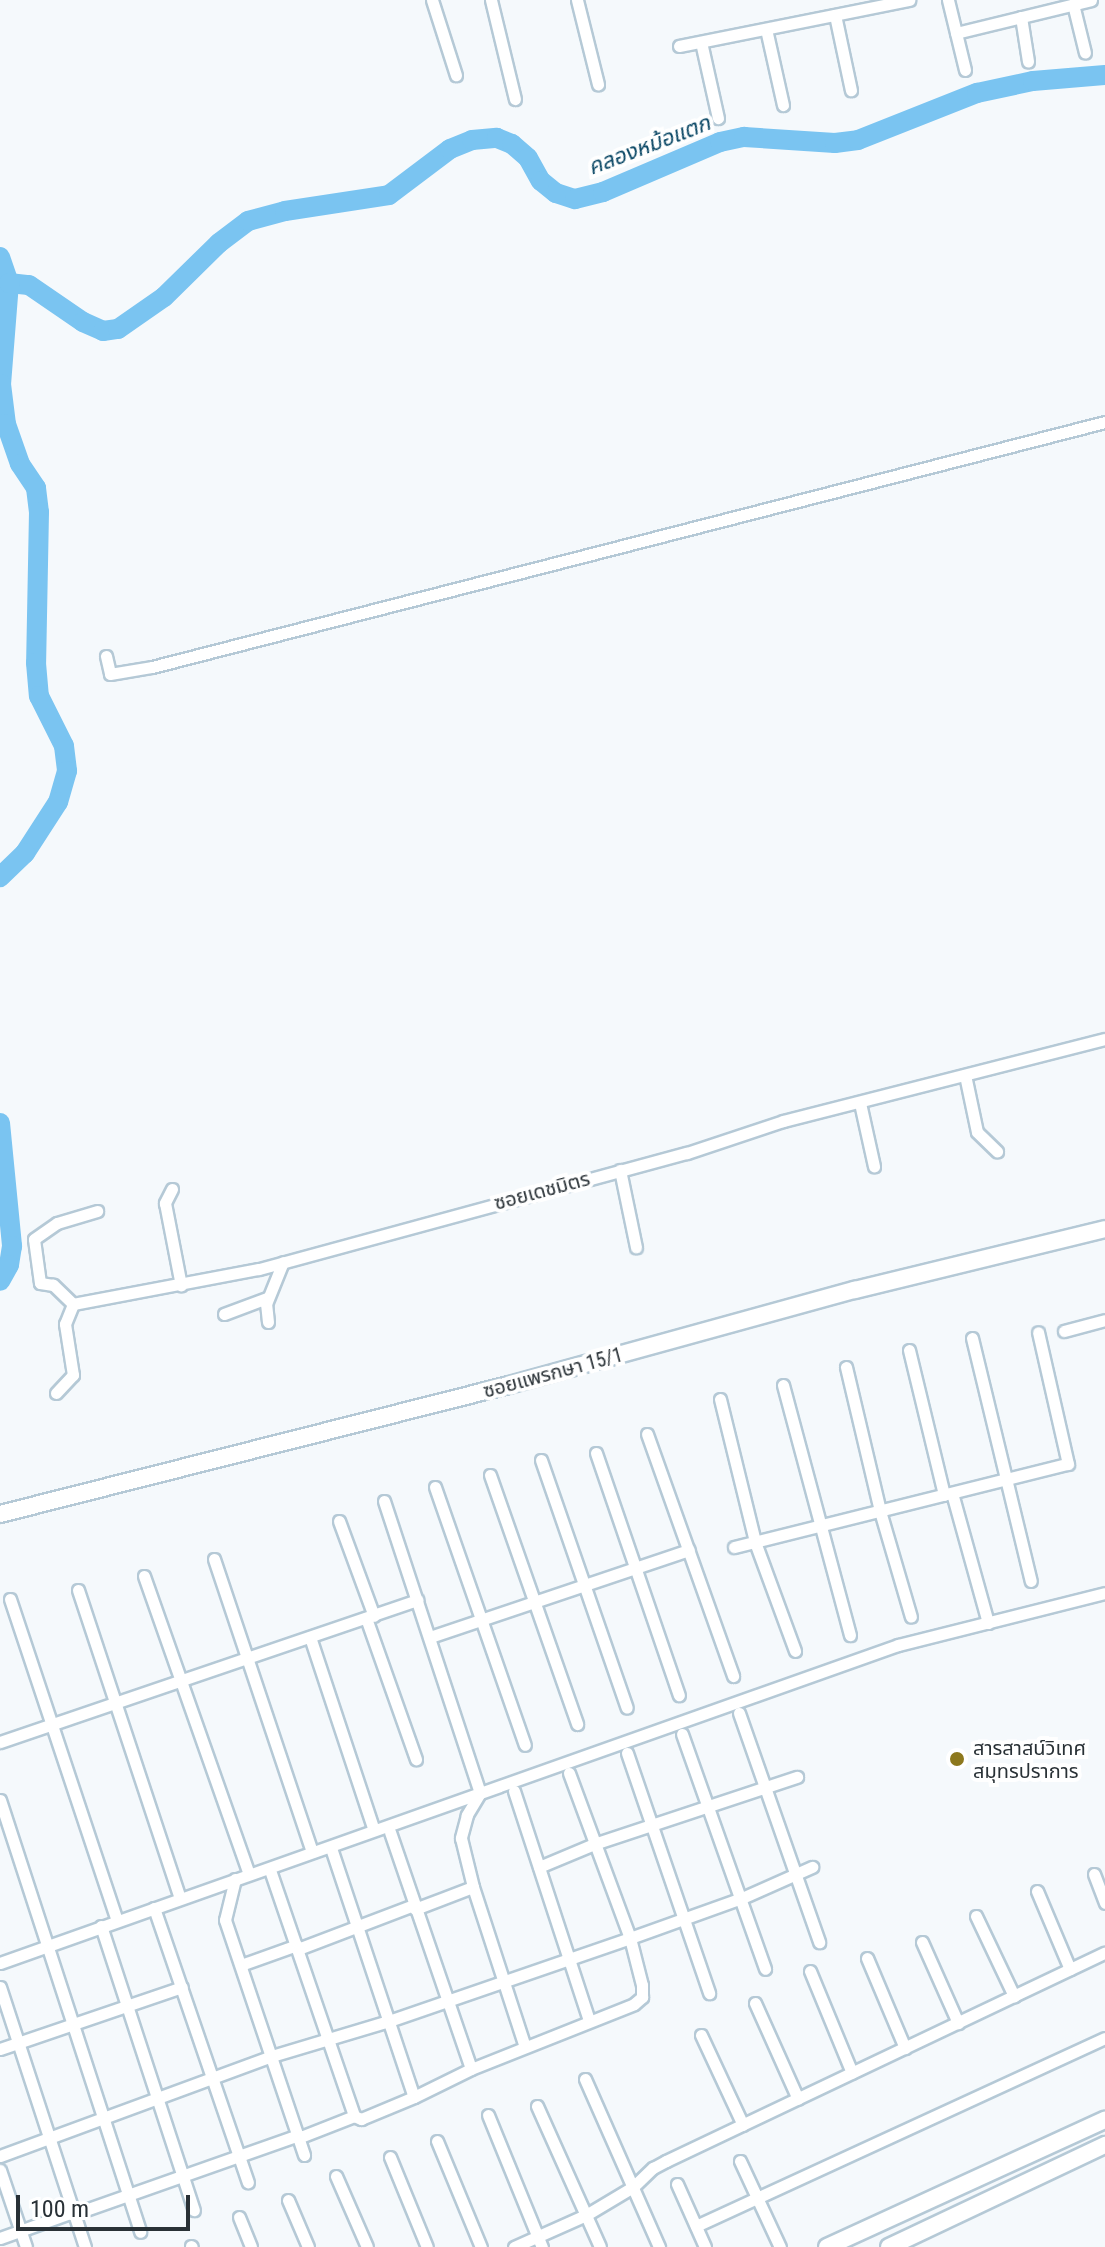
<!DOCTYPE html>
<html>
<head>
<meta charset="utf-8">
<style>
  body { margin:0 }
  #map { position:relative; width:1105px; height:2247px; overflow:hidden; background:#f5f9fc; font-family:"Roboto Condensed","Noto Sans Thai",sans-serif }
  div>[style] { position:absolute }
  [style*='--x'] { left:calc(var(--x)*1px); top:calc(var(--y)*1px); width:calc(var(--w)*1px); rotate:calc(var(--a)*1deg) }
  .river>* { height:20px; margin:-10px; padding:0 10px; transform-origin:10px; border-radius:10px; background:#7ac4f1 }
  .roads { filter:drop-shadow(2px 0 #b5c9d6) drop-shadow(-2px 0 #b5c9d6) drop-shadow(0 2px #b5c9d6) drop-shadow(0 -2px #b5c9d6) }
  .street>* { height:11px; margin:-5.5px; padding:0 5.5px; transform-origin:5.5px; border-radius:5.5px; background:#fff }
  .secondary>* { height:16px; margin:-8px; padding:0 8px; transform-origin:8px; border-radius:8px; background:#fff }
  .dots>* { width:22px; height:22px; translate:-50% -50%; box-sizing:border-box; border:4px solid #fff; border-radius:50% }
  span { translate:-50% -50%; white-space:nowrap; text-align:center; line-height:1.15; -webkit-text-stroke:8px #fff; paint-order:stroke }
  .street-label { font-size:20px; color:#293136 }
  .poi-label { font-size:20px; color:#293136 }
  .left { translate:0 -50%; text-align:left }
  .water-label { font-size:22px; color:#0a4765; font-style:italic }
  .scale { position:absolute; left:16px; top:2195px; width:174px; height:36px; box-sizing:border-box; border:4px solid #293136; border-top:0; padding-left:10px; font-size:24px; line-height:28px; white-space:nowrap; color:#293136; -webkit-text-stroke:6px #fff; paint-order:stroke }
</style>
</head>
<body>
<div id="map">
  <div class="river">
    <div style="--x:0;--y:257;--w:28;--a:71"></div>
    <div style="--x:9;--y:283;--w:101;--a:94.5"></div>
    <div style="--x:1;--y:384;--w:40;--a:82.9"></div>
    <div style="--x:6;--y:424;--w:42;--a:70.7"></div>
    <div style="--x:20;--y:464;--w:29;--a:56"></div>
    <div style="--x:36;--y:488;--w:24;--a:83"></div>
    <div style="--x:39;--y:512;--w:151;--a:91.1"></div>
    <div style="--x:36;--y:663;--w:33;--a:85"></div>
    <div style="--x:39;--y:696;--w:56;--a:63.4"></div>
    <div style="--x:64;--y:746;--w:25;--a:83"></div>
    <div style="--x:67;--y:771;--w:32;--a:106"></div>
    <div style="--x:58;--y:802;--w:61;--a:122.9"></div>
    <div style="--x:25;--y:853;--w:35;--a:136"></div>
    <div style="--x:9;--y:283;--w:20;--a:6"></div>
    <div style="--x:29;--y:285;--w:65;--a:34.4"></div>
    <div style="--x:83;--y:322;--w:22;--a:24"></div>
    <div style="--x:103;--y:331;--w:15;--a:-8"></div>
    <div style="--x:118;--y:329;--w:56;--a:-34.8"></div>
    <div style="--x:164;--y:297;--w:77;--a:-44.5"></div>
    <div style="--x:219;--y:243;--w:36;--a:-37"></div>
    <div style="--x:248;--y:221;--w:38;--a:-15"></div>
    <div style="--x:285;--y:211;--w:105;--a:-8.7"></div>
    <div style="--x:389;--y:195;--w:76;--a:-37"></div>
    <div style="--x:450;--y:149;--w:24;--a:-22"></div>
    <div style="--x:472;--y:140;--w:25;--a:-5"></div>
    <div style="--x:497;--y:138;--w:16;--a:22"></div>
    <div style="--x:512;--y:144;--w:21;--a:41"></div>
    <div style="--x:528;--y:158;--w:26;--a:61"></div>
    <div style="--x:541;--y:181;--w:19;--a:39"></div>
    <div style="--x:556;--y:193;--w:20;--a:18"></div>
    <div style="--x:575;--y:199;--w:29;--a:-14"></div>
    <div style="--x:603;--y:192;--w:127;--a:-23.1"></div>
    <div style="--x:720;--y:142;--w:25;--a:-12"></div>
    <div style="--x:744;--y:137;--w:91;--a:3.8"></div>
    <div style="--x:835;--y:143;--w:23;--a:-7"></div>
    <div style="--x:858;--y:140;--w:128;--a:-21.6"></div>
    <div style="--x:977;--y:93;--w:57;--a:-12.1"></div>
    <div style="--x:1033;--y:81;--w:72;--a:-4.8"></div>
    <div style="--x:0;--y:1123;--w:124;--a:84.4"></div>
    <div style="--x:12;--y:1246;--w:19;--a:99"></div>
    <div style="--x:9;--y:1265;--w:18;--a:119"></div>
  </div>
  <div class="roads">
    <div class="street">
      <div style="--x:432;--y:0;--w:79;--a:72.3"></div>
      <div style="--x:491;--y:0;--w:102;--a:76.4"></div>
      <div style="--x:577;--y:0;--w:87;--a:76"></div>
      <div style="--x:948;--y:0;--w:72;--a:76.3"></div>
      <div style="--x:1073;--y:4;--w:50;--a:76.2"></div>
      <div style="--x:835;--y:15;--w:77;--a:78"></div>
      <div style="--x:1021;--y:17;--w:45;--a:81"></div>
      <div style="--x:766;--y:29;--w:78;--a:77.4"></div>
      <div style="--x:956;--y:33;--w:139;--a:-13.7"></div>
      <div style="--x:701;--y:42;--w:78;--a:77.4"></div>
      <div style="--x:679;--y:46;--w:235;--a:-11.3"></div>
      <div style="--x:106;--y:656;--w:18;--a:77"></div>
      <div style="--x:110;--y:674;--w:43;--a:-9.5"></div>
      <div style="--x:152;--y:667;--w:984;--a:-14.42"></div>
      <div style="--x:965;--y:1075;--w:58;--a:78.1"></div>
      <div style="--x:977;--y:1132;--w:28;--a:44"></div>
      <div style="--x:860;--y:1103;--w:65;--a:77.5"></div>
      <div style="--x:620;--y:1170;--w:79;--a:78.3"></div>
      <div style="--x:172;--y:1189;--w:16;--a:117"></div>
      <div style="--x:165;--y:1203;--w:84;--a:79"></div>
      <div style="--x:73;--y:1304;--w:28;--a:-136"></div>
      <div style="--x:53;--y:1285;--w:13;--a:-171"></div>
      <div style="--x:40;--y:1283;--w:44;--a:-97.8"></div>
      <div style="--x:34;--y:1239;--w:28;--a:-35"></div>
      <div style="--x:57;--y:1223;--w:42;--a:-16.7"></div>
      <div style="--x:224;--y:1314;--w:46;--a:-20.4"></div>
      <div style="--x:268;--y:1322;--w:18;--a:-96"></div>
      <div style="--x:266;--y:1304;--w:45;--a:-68"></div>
      <div style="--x:1064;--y:1331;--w:42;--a:-15"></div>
      <div style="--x:972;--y:1338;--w:250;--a:76.4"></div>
      <div style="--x:909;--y:1350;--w:149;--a:76.4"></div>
      <div style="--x:846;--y:1367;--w:148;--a:76.7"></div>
      <div style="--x:880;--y:1511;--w:110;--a:73.7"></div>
      <div style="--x:783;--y:1385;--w:259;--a:75"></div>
      <div style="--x:56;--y:1393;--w:25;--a:-47"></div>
      <div style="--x:73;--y:1375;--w:52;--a:-98.9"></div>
      <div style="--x:65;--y:1324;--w:22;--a:-68"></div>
      <div style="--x:73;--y:1304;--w:189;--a:-10.7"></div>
      <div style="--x:259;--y:1269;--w:443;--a:-15.2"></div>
      <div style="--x:687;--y:1153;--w:101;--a:-18.4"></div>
      <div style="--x:783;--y:1121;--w:332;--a:-14.3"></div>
      <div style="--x:720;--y:1399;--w:147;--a:76.2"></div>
      <div style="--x:755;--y:1542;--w:116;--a:69.8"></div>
      <div style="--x:647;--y:1434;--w:257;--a:70.4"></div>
      <div style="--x:596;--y:1453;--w:256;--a:71.1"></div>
      <div style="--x:541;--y:1460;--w:262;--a:70.9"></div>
      <div style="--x:490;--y:1475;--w:264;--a:70.7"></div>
      <div style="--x:435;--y:1487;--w:273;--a:70.8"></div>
      <div style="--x:952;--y:1493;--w:135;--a:74.5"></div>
      <div style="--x:384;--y:1501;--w:307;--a:71.8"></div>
      <div style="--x:480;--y:1793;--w:26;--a:121"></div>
      <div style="--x:467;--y:1815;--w:24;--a:105"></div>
      <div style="--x:461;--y:1838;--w:50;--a:76.2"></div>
      <div style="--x:473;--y:1887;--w:168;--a:72"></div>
      <div style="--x:339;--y:1521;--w:101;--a:69.8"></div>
      <div style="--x:734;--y:1547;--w:344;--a:-14"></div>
      <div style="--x:1068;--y:1464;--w:135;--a:-102.8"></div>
      <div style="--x:214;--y:1559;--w:309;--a:71.5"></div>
      <div style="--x:144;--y:1576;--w:316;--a:70.6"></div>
      <div style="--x:78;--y:1590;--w:324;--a:71.7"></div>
      <div style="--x:10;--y:1599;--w:339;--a:71.6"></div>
      <div style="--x:366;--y:1618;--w:150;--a:70.5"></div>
      <div style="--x:310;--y:1637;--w:203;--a:71.7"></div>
      <div style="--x:430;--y:1637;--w:273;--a:-18.6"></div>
      <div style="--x:739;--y:1713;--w:243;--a:70.7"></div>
      <div style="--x:682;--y:1734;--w:249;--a:70.5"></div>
      <div style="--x:0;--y:1742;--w:441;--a:-18.8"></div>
      <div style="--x:627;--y:1753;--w:254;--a:71.1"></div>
      <div style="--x:514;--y:1791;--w:241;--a:71.9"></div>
      <div style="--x:0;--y:1800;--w:454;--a:72"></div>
      <div style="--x:390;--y:1832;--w:250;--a:71.1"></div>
      <div style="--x:332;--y:1851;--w:259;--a:71.6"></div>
      <div style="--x:539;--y:1867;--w:60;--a:-22.7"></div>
      <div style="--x:594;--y:1844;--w:214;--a:-18.3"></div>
      <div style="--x:271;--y:1873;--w:257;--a:71.1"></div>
      <div style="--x:1094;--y:1874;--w:31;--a:69"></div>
      <div style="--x:235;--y:1879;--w:42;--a:103.7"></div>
      <div style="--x:225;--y:1920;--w:248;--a:71.4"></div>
      <div style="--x:1037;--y:1891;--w:85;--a:67.1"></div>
      <div style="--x:154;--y:1908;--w:290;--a:71.1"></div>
      <div style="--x:415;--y:1909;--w:62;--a:-20.8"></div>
      <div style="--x:976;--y:1916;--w:89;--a:64.6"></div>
      <div style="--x:101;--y:1926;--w:299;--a:71.9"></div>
      <div style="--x:922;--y:1942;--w:89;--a:66"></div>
      <div style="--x:298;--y:1949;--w:124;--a:-20.8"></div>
      <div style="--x:867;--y:1958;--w:98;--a:67.1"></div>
      <div style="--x:0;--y:1963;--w:953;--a:-19.5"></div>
      <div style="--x:898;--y:1645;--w:213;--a:-14.1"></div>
      <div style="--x:241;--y:1965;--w:59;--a:-19.7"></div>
      <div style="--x:810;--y:1971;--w:110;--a:67.6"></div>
      <div style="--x:0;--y:1987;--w:274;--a:71.9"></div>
      <div style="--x:755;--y:2003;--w:105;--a:65.9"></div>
      <div style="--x:701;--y:2035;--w:99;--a:65"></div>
      <div style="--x:0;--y:2049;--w:192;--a:-18.8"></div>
      <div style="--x:585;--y:2079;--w:184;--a:66.2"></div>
      <div style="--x:537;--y:2106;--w:154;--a:65.9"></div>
      <div style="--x:488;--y:2115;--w:143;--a:67.8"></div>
      <div style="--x:298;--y:2138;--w:60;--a:-21.4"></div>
      <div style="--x:354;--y:2116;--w:8;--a:23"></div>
      <div style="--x:361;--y:2119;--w:57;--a:-22.5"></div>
      <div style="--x:414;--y:2097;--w:64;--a:-26.2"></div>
      <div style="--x:471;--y:2069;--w:175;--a:-21.7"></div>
      <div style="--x:634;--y:2004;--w:11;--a:-41"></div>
      <div style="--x:642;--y:1997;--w:12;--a:-90"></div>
      <div style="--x:642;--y:1985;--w:49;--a:-104.3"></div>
      <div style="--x:630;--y:1938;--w:176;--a:-110.3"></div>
      <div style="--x:437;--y:2141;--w:115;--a:67.5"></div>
      <div style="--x:0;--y:2156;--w:290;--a:-20.2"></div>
      <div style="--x:272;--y:2056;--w:122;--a:-16.7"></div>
      <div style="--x:389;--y:2021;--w:255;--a:-19"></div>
      <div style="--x:630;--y:1938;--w:119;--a:-19.7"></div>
      <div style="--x:742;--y:1898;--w:77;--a:-23.9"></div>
      <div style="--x:390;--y:2157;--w:97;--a:67.7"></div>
      <div style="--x:740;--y:2161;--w:95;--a:65.1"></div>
      <div style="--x:0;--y:2170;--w:81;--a:71.3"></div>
      <div style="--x:336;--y:2176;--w:77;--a:66.4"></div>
      <div style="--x:677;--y:2184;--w:69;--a:66"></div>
      <div style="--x:288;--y:2200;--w:51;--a:66.9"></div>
      <div style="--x:74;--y:2214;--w:238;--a:-19.4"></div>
      <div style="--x:239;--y:2217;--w:32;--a:68"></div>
      <div style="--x:696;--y:2226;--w:450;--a:-24.7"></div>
      <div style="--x:0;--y:2238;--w:77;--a:-19.6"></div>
      <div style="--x:191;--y:2246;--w:1;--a:45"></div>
      <div style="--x:514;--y:2247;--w:79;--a:-24"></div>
      <div style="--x:586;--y:2215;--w:55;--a:-30.8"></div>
      <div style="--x:633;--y:2187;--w:28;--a:-44"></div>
      <div style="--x:653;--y:2168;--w:15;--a:-28"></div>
      <div style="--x:666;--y:2161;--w:486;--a:-25.4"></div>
    </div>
    <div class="secondary">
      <div style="--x:0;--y:1514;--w:525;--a:-14.22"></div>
      <div style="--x:509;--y:1385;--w:359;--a:-15.4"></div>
      <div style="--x:855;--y:1290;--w:257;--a:-13.7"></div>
      <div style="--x:827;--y:2247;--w:306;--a:-24.6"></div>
      <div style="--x:889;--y:2247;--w:239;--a:-25.3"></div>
    </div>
  </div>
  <div class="dots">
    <div style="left:957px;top:1759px;background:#8d781d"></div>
  </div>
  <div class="street-label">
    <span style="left:542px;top:1191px;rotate:-15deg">ซอยเดชมิตร</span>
    <span style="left:553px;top:1373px;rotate:-15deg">ซอยแพรกษา 15/1</span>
  </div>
  <div class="poi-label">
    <span class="left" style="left:973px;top:1760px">สารสาสน์วิเทศ<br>สมุทรปราการ</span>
  </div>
  <div class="water-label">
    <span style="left:649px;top:145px;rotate:-21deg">คลองหม้อแตก</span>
  </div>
  <div class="scale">100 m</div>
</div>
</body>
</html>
